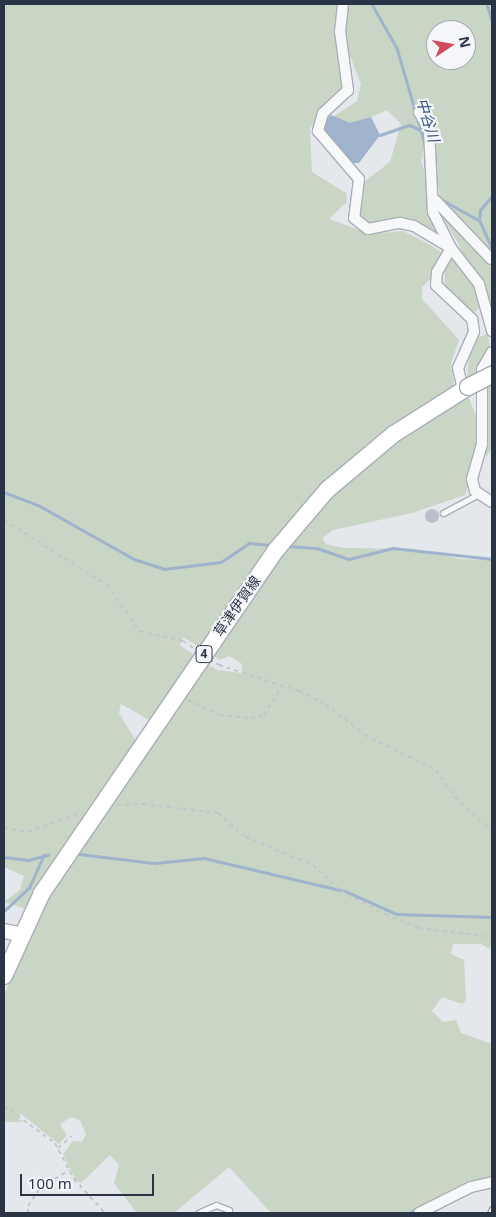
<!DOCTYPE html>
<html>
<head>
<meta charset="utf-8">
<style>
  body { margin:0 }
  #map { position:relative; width:496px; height:1217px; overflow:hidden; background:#e4e7ec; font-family:"Noto Sans","Noto Sans JP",sans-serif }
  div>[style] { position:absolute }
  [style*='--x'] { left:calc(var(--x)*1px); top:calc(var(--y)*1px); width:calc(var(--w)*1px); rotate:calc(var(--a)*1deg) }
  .green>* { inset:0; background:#c9d6c5 }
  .water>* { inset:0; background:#9fb4cc }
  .stream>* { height:2.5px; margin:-1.25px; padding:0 1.25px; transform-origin:1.25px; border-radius:1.25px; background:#9fb4cc }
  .building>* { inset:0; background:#bbc0ca }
  .round { border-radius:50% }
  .path>* { height:2px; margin-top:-1px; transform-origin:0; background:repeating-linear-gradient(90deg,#c2c5cb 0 4px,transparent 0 8px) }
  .roads { filter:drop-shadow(1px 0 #a9aeb7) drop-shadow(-1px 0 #a9aeb7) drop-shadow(0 1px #a9aeb7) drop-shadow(0 -1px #a9aeb7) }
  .lane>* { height:5px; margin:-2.5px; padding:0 2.5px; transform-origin:2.5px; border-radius:2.5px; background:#f7f8fa }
  .street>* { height:10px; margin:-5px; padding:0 5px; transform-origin:5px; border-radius:5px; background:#f7f8fa }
  .secondary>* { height:14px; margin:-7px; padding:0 7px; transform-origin:7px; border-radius:7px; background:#fff }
  .primary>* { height:16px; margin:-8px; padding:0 8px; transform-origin:8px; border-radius:8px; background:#fff }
  .rail>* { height:4.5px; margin-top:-2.25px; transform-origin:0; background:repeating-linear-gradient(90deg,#f4f6f9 0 8px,#7d8696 0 16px); box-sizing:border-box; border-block:1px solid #7d8696 }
  .path-bridge>* { height:2px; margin-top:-1px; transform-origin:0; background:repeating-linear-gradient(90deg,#c2c5cb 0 4px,transparent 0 8px) }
  .bridges { filter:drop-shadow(1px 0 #a3abb8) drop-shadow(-1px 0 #a3abb8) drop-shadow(0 1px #a3abb8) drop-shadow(0 -1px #a3abb8) }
  .primary-bridge>* { height:16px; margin:-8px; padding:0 8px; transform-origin:8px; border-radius:8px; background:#fff }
  span { translate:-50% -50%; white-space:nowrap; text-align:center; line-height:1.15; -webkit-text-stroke:4px #f4f6f9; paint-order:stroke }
  .shield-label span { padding:1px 4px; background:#f4f6f9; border:1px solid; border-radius:4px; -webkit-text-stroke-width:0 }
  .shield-label { font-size:12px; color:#2b3445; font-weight:700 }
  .street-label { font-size:14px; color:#2b3445 }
  .water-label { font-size:15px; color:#34527a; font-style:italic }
  .frame { position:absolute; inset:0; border:5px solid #2b3445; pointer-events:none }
  .north { position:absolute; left:426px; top:20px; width:50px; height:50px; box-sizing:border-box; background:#f4f6f9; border:1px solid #a4a8b1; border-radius:50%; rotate:78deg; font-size:14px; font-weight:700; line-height:20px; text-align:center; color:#2b3445 }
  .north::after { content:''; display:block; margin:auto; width:18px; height:22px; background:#d1495b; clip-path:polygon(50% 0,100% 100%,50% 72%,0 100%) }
  .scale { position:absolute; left:20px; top:1174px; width:134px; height:22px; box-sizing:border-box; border:2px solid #2b3445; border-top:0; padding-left:6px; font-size:15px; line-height:18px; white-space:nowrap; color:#2b3445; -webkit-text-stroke:4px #f4f6f9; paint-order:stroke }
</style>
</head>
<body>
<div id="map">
  <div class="green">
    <div style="clip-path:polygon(evenodd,4px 4px,339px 4px,337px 55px,345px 77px,343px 94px,310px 128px,312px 172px,346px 193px,347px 202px,329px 219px,370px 234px,403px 231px,429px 244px,456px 262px,475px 287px,482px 305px,472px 315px,444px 293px,445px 273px,436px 273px,422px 287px,422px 299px,459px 340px,451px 363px,454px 385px,424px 404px,468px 396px,477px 418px,477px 452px,465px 495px,412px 513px,333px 530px,322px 538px,326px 544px,344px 548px,414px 549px,460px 559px,492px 560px,492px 950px,481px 944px,453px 944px,451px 954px,464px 960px,466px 1000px,462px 1004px,442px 997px,432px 1011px,443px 1022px,456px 1020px,461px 1033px,492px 1044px,492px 1177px,456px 1187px,412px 1213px,271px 1213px,229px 1167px,174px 1213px,137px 1213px,114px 1183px,119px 1165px,110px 1155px,81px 1183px,75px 1179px,63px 1154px,73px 1141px,82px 1142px,86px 1134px,80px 1120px,71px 1117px,60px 1124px,67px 1135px,59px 1144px,21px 1114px,17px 1117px,23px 1122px,4px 1122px,4px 995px,37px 916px,93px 806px,26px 909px,4px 902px,20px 890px,24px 876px,4px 867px,4px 4px,183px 637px,220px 660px,229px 656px,242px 664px,242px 673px,217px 670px,203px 661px,99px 797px,136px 741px,119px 713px,121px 704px,149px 720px,195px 656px,180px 645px,183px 637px)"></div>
    <div style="clip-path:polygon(evenodd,349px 4px,492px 4px,492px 256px,441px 203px,434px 163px,425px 146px,421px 161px,446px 241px,416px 222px,384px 219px,364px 225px,358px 215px,365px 181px,390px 162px,401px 124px,387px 110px,346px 128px,330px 119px,357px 101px,361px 84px,345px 43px,349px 4px,436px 30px,466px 30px,466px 60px,436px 60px,436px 30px)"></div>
    <div style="clip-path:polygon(436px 205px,492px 261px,492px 308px,481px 281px,459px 254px,460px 247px)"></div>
    <div style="clip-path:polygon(488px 334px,490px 350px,480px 372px,467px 379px,470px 348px,476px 338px)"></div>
    <div style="clip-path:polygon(492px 383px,492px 449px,486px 457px,484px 387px)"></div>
  </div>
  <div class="water">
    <div style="clip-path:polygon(331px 115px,350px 123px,371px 117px,380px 135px,359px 163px,351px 163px,323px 137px,321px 125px)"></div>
  </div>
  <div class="stream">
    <div style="--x:372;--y:4;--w:51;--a:60.4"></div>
    <div style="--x:397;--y:48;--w:100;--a:73.7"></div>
    <div style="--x:487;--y:4;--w:17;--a:73"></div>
    <div style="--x:380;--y:135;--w:31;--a:-19"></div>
    <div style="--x:409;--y:125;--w:13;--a:23"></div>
    <div style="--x:425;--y:154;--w:32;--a:86"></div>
    <div style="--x:441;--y:199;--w:45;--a:29.4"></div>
    <div style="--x:480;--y:221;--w:30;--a:66"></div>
    <div style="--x:479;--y:220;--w:10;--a:-84"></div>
    <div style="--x:480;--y:210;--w:18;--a:-49"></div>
    <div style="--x:4;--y:492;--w:39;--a:21"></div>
    <div style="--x:40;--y:506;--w:108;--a:29.4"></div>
    <div style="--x:134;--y:559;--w:32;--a:18"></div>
    <div style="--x:164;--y:569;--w:57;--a:-7"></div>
    <div style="--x:221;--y:562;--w:34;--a:-34"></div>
    <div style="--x:249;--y:543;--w:22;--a:5"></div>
    <div style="--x:287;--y:546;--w:30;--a:4"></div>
    <div style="--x:317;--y:548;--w:34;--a:19"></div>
    <div style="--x:349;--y:559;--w:45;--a:-14"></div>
    <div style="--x:393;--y:548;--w:100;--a:6.3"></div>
    <div style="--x:79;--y:854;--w:77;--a:6.8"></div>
    <div style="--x:155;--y:863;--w:49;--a:-5.8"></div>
    <div style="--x:204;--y:858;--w:145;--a:13.2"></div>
    <div style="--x:345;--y:891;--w:57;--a:23.9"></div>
    <div style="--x:397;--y:914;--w:95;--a:1.8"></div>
    <div style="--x:4;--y:857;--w:24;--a:7"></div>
    <div style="--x:28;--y:860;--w:21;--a:-14"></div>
    <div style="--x:4;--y:911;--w:34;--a:-43"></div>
    <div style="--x:29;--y:888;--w:36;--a:-66"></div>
    <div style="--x:409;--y:1213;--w:9;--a:-27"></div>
  </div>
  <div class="building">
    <div class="round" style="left:425px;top:509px;width:14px;height:14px"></div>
  </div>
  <div class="path">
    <div style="--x:4;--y:520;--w:122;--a:32.3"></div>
    <div style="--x:107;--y:585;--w:57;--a:54.3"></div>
    <div style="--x:140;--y:631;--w:44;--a:13.1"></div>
    <div style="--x:219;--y:665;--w:84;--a:18"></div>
    <div style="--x:299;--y:691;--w:30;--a:26"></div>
    <div style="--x:326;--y:704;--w:50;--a:38.5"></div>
    <div style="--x:365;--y:735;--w:79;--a:26.2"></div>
    <div style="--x:436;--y:770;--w:33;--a:55"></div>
    <div style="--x:455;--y:797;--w:51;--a:43.4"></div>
    <div style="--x:188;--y:700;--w:35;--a:25"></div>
    <div style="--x:220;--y:715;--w:31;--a:6"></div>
    <div style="--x:251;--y:718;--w:13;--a:-13"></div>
    <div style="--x:264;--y:715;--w:36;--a:-58"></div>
    <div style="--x:117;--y:805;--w:26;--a:-2"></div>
    <div style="--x:143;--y:804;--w:76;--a:6.8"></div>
    <div style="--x:218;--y:813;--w:37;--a:41"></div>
    <div style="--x:246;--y:837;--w:73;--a:22.7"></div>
    <div style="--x:313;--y:865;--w:38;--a:43"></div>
    <div style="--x:341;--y:891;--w:50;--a:27.6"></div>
    <div style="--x:385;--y:914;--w:37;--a:22"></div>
    <div style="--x:419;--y:928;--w:74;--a:7"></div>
    <div style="--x:4;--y:828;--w:24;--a:9"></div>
    <div style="--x:28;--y:832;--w:55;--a:-20.1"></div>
    <div style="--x:4;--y:1106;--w:63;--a:36"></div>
    <div style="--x:55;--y:1143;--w:41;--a:62.2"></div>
    <div style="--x:74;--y:1179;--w:46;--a:47.6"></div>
    <div style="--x:58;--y:1148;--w:18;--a:-41"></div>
    <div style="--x:28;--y:1213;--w:7;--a:-90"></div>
    <div style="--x:28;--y:1206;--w:23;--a:-56"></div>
    <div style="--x:41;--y:1187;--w:33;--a:-31"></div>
  </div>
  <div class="roads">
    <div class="lane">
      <div style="--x:443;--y:513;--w:40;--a:-28"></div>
      <div style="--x:198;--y:1213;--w:20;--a:-24"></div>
      <div style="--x:216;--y:1205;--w:14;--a:21"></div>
    </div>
    <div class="street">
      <div style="--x:343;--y:4;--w:27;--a:96"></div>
      <div style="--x:340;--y:31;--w:60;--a:82.3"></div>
      <div style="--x:348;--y:90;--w:34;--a:137"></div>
      <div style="--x:323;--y:113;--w:19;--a:106"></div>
      <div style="--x:318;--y:131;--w:63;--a:49.5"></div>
      <div style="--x:359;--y:179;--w:39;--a:97"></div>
      <div style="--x:354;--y:218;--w:18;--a:38"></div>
      <div style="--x:368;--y:229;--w:33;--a:-11"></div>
      <div style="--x:400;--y:223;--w:14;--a:12"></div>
      <div style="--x:414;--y:226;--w:43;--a:30.7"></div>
      <div style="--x:451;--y:248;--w:46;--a:52.1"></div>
      <div style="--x:479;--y:284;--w:49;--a:74.5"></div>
      <div style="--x:419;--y:112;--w:21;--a:61"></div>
      <div style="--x:429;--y:130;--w:82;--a:87.2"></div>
      <div style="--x:433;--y:212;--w:40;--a:63.4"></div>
      <div style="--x:451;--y:248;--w:28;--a:120"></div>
      <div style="--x:437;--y:272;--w:13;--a:94"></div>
      <div style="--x:436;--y:285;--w:50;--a:43.4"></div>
      <div style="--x:472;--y:319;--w:13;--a:81"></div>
      <div style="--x:474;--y:332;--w:39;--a:114"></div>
      <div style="--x:458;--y:368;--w:23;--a:77"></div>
      <div style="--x:435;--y:200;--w:81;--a:46.5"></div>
      <div style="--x:492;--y:352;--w:20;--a:120"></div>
      <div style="--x:482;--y:369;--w:75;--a:90"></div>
      <div style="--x:482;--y:444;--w:36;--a:106"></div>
      <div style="--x:472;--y:479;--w:12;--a:76"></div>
      <div style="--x:475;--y:491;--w:20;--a:33"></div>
      <div style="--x:419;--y:1213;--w:58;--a:-26.6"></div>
      <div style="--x:471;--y:1187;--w:22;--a:-13"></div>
    </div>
    <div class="secondary">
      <div style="--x:4;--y:931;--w:16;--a:11"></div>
    </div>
    <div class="primary">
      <div style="--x:4;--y:976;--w:91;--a:-65.4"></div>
      <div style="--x:42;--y:893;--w:415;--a:-55.7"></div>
      <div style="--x:276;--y:550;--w:79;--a:-49.6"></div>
      <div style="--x:327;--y:490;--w:87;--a:-39.9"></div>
      <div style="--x:394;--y:434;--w:88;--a:-32.4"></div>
    </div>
  </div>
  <div class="rail">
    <div style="--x:489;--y:1213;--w:7;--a:-63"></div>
  </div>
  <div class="path-bridge">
    <div style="--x:183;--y:641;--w:43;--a:33.7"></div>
  </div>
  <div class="bridges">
    <div class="primary-bridge">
      <div style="--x:468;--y:387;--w:27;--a:-27"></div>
    </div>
  </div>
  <div class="shield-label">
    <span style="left:204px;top:654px">4</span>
  </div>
  <div class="street-label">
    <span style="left:237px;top:606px;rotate:-55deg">草津伊賀線</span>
  </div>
  <div class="water-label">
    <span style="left:428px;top:120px;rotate:73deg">中谷川</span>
  </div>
  <div class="frame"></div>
  <div class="north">N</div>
  <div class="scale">100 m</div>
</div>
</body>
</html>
